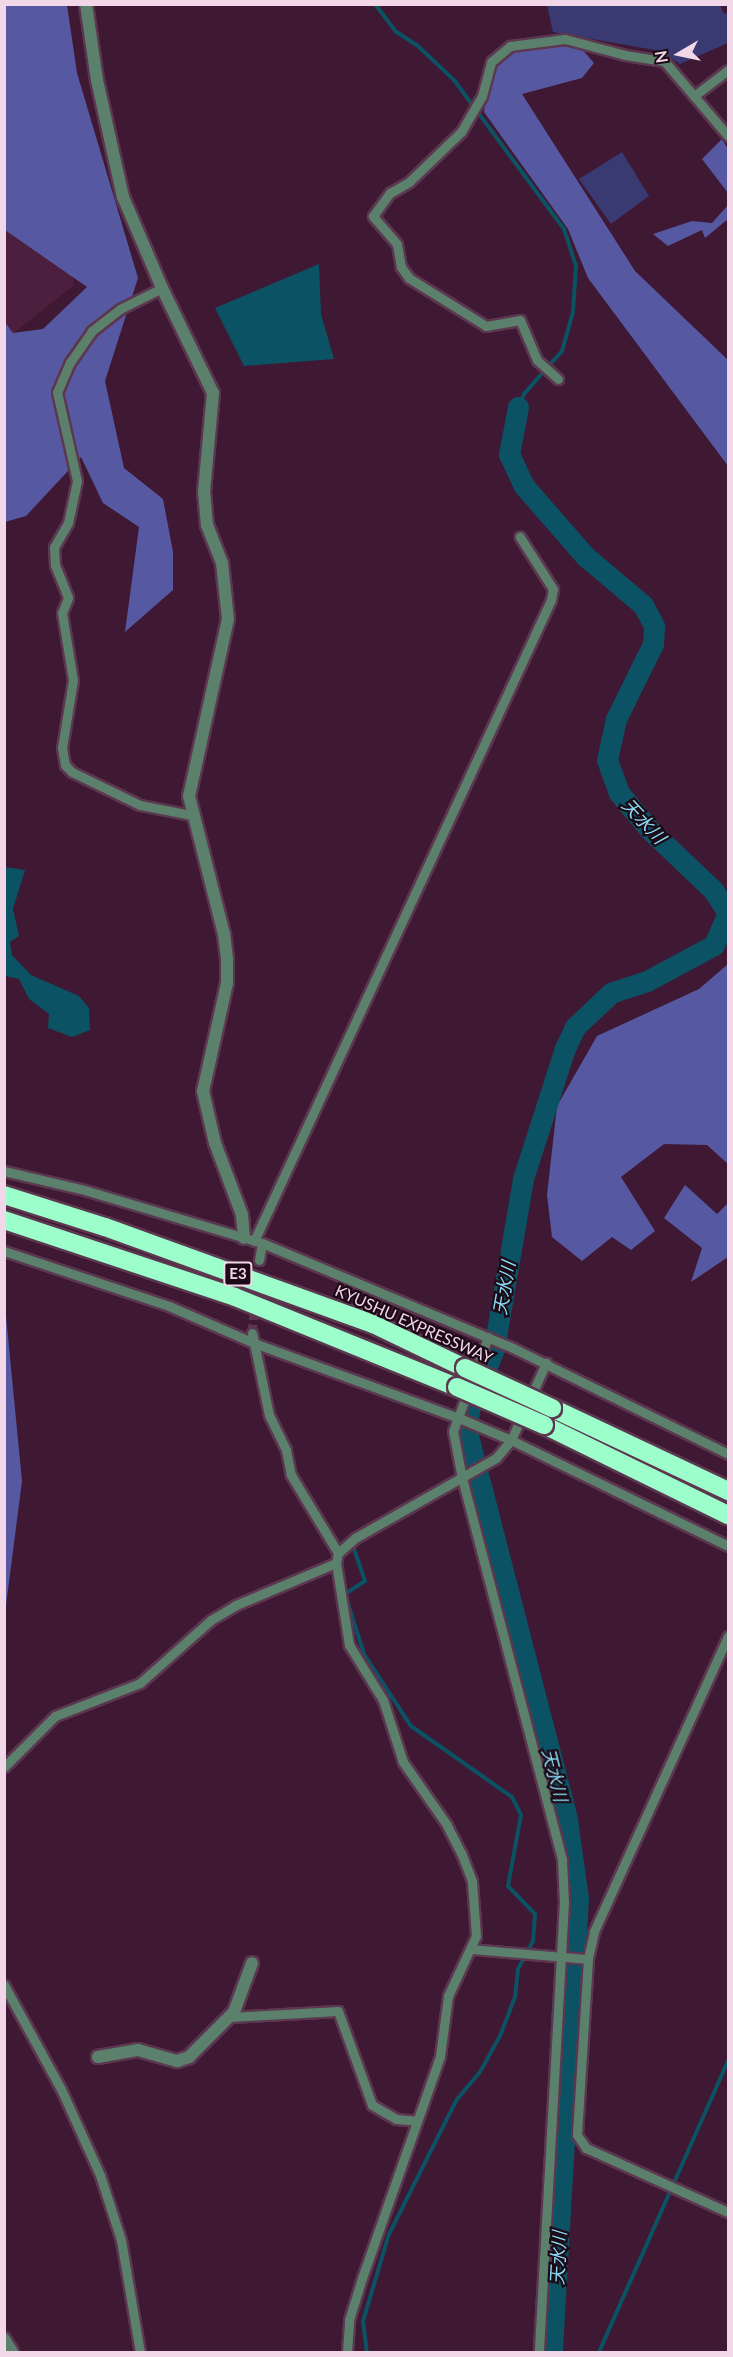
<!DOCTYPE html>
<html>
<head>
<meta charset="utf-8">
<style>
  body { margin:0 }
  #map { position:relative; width:733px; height:2357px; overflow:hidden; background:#3f1833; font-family:Lato,"Noto Sans JP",sans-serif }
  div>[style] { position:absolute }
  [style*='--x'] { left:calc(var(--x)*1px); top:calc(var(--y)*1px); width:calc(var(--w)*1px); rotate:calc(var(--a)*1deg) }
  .built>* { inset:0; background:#4d1f3f }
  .green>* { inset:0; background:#393a72 }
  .forest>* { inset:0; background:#5758a2 }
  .water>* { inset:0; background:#0b5264 }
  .stream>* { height:4px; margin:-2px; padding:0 2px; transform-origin:2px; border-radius:2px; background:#0b5264 }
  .river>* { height:21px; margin:-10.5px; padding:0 10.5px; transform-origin:10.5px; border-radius:10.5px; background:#0b5264 }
  .minor-tunnel>* { height:9px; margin-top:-4.5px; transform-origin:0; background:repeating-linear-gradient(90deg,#5a354e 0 9px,transparent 0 13.5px) }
  .roads { filter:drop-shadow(2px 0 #5c3750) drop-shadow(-2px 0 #5c3750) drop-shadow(0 2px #5c3750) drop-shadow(0 -2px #5c3750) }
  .minor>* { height:9px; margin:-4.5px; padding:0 4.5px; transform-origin:4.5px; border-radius:4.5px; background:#5b816c }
  .tertiary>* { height:12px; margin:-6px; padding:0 6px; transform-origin:6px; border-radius:6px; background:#5b816c }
  .motorway>* { height:18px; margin:-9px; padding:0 9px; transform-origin:9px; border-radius:9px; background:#9cfecb }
  .bridges { filter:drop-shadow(2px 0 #5c3750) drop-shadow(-2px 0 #5c3750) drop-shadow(0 2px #5c3750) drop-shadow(0 -2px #5c3750) }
  .motorway-bridge>* { height:18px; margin:-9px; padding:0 9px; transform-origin:9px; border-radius:9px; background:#9cfecb }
  span { translate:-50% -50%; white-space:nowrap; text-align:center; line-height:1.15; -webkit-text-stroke:4.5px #1c0a16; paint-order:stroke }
  .shield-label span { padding:2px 4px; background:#1c0a16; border:2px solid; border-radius:4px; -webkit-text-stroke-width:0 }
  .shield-label { font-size:15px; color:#f2d7e8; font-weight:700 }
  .street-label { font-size:16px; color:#f2d7e8 }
  .water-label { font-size:18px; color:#8adcf6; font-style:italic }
  .frame { position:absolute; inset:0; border:6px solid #f2d7e8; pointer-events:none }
  .north { position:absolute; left:649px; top:24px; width:60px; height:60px; -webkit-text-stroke:4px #1c0a16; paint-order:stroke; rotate:261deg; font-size:16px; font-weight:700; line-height:24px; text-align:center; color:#f2d7e8 }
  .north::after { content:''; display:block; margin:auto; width:21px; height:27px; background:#f2d7e8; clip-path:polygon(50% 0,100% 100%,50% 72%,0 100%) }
</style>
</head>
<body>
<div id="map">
  <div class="built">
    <div style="clip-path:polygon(5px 5px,26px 5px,74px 285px,5px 340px)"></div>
  </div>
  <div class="green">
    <div style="clip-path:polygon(547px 5px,720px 5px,724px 14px,728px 13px,728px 43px,680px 64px,660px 51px,553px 32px)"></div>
    <div style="clip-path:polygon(622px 152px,649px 196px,611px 224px,579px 179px)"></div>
  </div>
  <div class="forest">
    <div style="clip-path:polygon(5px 5px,67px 5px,77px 73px,138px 278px,105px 381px,124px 468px,163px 499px,173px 552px,173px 590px,125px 632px,139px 527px,103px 503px,81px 457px,26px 516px,5px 522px,4px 321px,13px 333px,43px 329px,87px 287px,5px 230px)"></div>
    <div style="clip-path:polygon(543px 42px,580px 47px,594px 63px,582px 78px,522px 94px,635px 271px,728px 360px,728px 466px,588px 278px,568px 229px,484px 112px,490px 67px,511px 49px)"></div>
    <div style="clip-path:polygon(722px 139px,728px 149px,728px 193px,702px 159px)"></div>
    <div style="clip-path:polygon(728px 205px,728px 219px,705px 238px,702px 230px,668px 246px,653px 234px,692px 221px,712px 223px)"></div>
    <div style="clip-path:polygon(728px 964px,728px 1164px,707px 1145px,664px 1144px,621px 1177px,655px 1231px,631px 1250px,612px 1237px,582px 1261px,552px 1237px,547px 1195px,557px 1106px,597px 1036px,699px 989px)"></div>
    <div style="clip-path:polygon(685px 1185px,717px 1214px,728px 1203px,728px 1257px,691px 1282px,702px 1248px,664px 1218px)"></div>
    <div style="clip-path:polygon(5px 1306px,22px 1481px,5px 1613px)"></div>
  </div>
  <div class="water">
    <div style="clip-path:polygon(319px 264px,321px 314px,334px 359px,244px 366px,215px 308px)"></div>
    <div style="clip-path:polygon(5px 867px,25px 870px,13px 909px,19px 936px,10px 942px,12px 955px,31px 975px,79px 996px,89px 1008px,90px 1030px,72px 1037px,48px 1028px,49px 1014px,29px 999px,19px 979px,5px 976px)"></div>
  </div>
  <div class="stream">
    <div style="--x:375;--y:4;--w:34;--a:53"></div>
    <div style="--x:395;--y:31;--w:27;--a:33"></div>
    <div style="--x:418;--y:46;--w:50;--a:43.4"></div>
    <div style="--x:454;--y:80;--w:185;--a:53.6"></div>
    <div style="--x:564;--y:229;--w:38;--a:72"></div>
    <div style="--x:576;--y:265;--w:47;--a:93.7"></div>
    <div style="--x:573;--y:312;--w:41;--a:105.8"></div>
    <div style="--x:562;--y:351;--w:57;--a:131.5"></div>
    <div style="--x:524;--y:394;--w:14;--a:115"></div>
    <div style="--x:354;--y:1549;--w:34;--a:71"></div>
    <div style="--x:365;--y:1581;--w:24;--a:147"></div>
    <div style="--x:345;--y:1594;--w:63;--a:72.4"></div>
    <div style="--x:364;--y:1654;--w:86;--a:56.9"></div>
    <div style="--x:411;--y:1726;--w:123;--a:35.1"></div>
    <div style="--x:512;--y:1797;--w:20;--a:63"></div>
    <div style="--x:521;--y:1815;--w:72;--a:100.4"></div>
    <div style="--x:508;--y:1886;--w:39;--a:46"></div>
    <div style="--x:535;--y:1914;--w:27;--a:94"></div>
    <div style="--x:533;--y:1941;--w:32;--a:118"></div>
    <div style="--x:518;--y:1969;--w:28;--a:96"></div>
    <div style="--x:515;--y:1997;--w:40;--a:111"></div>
    <div style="--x:501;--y:2034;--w:43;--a:118.9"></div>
    <div style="--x:480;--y:2072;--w:35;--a:130"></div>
    <div style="--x:457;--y:2099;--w:151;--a:116.7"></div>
    <div style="--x:389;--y:2234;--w:91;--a:106.6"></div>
    <div style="--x:363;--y:2321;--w:31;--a:83"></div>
    <div style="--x:599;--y:2352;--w:318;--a:-66.1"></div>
  </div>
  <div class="river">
    <div style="--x:518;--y:407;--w:48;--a:100.8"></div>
    <div style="--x:509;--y:454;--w:35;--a:65"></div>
    <div style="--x:524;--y:486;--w:93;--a:48.9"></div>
    <div style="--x:585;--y:556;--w:76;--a:40.2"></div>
    <div style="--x:643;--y:605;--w:24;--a:62"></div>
    <div style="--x:654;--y:626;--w:18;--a:93"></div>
    <div style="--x:653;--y:644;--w:84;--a:116.3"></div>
    <div style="--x:616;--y:719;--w:42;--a:102.4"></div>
    <div style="--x:607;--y:760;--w:35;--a:70"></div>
    <div style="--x:619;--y:793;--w:48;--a:50"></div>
    <div style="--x:650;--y:830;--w:88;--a:43.6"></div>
    <div style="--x:714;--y:891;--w:26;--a:58"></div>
    <div style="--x:728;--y:913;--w:35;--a:114"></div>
    <div style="--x:714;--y:945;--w:76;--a:151.8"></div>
    <div style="--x:647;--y:981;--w:38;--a:162"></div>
    <div style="--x:611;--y:993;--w:50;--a:136.6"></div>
    <div style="--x:575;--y:1027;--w:23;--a:115"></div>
    <div style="--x:565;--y:1048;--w:138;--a:107.8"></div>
    <div style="--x:523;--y:1179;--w:172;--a:99.7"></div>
    <div style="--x:494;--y:1349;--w:66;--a:112.3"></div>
    <div style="--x:469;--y:1410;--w:22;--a:95"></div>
    <div style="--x:467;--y:1432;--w:401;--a:75.5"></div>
    <div style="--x:567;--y:1820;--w:79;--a:82"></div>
    <div style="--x:578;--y:1898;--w:455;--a:93.3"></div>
  </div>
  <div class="minor-tunnel">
    <div style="--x:252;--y:1333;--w:73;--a:-84.5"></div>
  </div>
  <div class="roads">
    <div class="minor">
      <div style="--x:694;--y:96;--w:52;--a:49.6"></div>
      <div style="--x:162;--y:288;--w:47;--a:153.4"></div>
      <div style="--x:120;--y:309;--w:36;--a:142"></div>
      <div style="--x:92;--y:331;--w:38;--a:125"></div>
      <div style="--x:70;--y:362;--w:33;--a:113"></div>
      <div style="--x:57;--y:392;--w:91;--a:77.3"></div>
      <div style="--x:77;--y:481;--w:43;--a:102.1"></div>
      <div style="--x:68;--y:523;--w:28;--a:120"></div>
      <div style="--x:54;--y:547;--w:18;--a:87"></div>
      <div style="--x:55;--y:565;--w:35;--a:68"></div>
      <div style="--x:68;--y:598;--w:16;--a:112"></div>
      <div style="--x:62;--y:613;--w:68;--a:80.7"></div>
      <div style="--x:73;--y:680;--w:69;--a:99.2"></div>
      <div style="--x:62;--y:748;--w:17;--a:80"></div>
      <div style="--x:65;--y:765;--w:10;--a:45"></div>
      <div style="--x:72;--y:772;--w:76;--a:25.9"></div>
      <div style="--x:140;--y:805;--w:52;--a:11.1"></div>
      <div style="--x:558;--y:379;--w:28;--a:-138"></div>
      <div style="--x:537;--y:360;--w:43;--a:-113"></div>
      <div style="--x:520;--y:320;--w:35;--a:170"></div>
      <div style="--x:486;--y:326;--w:91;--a:-148.1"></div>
      <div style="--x:409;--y:278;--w:14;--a:-126"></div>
      <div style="--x:401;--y:267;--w:23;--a:-100"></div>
      <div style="--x:397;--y:244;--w:37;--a:-131"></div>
      <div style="--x:373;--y:216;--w:29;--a:-54"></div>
      <div style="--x:390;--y:193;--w:22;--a:-30"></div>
      <div style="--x:409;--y:182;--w:72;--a:-43.9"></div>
      <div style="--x:461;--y:132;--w:42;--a:-59.7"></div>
      <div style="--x:482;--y:96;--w:35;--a:-75"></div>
      <div style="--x:491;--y:62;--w:25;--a:-40"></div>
      <div style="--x:510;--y:46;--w:55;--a:-7.3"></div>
      <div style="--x:565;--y:39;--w:62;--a:14.9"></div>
      <div style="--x:625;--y:55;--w:39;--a:9"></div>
      <div style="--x:664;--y:61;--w:46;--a:49.4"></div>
      <div style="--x:694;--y:96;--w:43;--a:-37.4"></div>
      <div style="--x:4;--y:1171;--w:79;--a:13.2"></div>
      <div style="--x:81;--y:1189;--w:189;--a:16.6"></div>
      <div style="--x:262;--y:1243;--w:272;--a:22.7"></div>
      <div style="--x:513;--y:1348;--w:240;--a:26.2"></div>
      <div style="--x:254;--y:1241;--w:706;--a:-65.14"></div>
      <div style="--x:551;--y:600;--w:11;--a:-80"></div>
      <div style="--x:553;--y:589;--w:62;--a:-122.4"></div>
      <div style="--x:4;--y:1251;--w:174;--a:18.4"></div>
      <div style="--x:169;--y:1306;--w:93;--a:23.5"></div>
      <div style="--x:254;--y:1343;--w:218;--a:20.1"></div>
      <div style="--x:459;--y:1418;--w:56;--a:22.9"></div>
      <div style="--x:511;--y:1440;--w:242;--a:26"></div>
      <div style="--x:259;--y:1260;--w:17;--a:-80"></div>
      <div style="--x:252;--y:1333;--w:84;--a:78.3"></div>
      <div style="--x:269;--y:1415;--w:39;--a:64"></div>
      <div style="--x:286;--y:1450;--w:25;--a:79"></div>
      <div style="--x:291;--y:1475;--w:91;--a:58.9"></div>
      <div style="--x:488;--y:1337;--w:100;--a:110.4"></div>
      <div style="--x:453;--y:1431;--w:48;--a:79.2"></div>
      <div style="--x:462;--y:1478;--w:395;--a:75.3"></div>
      <div style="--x:562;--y:1860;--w:42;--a:87.3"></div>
      <div style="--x:564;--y:1902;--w:451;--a:93.2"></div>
      <div style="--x:728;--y:1636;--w:325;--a:114.4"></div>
      <div style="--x:594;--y:1932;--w:28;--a:103"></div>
      <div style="--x:588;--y:1959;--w:176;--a:93.6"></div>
      <div style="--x:577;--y:2135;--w:16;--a:55"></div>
      <div style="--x:586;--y:2148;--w:156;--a:24.3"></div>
      <div style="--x:4;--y:1767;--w:72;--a:-45"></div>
      <div style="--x:55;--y:1716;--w:91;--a:-21.2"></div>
      <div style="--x:140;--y:1683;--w:95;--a:-41.6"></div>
      <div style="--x:211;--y:1620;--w:29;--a:-31"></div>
      <div style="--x:236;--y:1605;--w:108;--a:-22.8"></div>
      <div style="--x:471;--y:1949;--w:117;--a:4.9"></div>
      <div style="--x:4;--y:1985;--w:119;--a:61.3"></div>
      <div style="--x:61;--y:2089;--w:94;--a:65.6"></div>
      <div style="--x:100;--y:2175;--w:68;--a:72.1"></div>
      <div style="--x:121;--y:2240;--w:114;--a:80.4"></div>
      <div style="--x:230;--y:2017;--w:108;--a:-3.2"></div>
      <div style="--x:338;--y:2011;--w:100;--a:70.1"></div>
      <div style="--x:372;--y:2105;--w:28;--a:30"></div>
      <div style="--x:396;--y:2119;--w:21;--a:5"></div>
      <div style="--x:347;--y:2352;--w:32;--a:-86"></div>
      <div style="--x:349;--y:2320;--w:44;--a:-72.8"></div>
      <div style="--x:362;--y:2278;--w:235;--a:-70.6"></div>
      <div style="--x:440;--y:2056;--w:61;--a:-82.4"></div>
      <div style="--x:448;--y:1996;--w:66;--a:-65"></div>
      <div style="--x:476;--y:1936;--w:55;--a:-94.2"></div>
      <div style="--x:472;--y:1881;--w:30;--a:-111"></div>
      <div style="--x:461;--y:1853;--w:31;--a:-117"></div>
      <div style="--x:447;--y:1825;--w:77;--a:-124.9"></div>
      <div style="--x:403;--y:1762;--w:65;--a:-107.9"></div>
      <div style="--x:383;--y:1700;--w:65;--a:-121.7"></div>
      <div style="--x:349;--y:1645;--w:83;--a:-99"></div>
      <div style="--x:336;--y:1563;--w:10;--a:-79"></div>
      <div style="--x:338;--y:1553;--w:23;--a:-41"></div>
      <div style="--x:355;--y:1538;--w:162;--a:-29.6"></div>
      <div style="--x:496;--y:1458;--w:23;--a:-50"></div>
      <div style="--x:511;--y:1440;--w:85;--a:-65.6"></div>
    </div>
    <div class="tertiary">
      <div style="--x:86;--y:4;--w:77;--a:81.8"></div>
      <div style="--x:97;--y:80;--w:120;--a:77.5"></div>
      <div style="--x:123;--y:197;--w:99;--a:66.8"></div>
      <div style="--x:162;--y:288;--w:117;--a:64.1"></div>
      <div style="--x:213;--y:393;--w:98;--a:95.2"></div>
      <div style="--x:204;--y:491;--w:34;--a:85"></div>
      <div style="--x:207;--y:525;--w:41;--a:68.5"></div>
      <div style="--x:222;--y:563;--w:56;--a:83.9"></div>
      <div style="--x:228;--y:619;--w:181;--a:102.4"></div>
      <div style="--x:189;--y:796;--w:142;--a:75.8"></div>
      <div style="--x:224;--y:934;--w:26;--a:83"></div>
      <div style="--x:227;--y:960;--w:23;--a:90"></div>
      <div style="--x:227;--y:983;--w:111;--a:102.5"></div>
      <div style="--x:203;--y:1091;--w:53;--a:77"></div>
      <div style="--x:215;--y:1143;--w:77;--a:69.4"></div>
      <div style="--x:242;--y:1215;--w:23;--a:85"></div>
      <div style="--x:98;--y:2057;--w:41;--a:-9.9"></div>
      <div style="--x:138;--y:2050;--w:41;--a:15.8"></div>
      <div style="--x:177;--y:2061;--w:13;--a:-18"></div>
      <div style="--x:189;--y:2057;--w:64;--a:-45"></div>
      <div style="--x:234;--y:2012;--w:52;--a:-69.8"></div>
      <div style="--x:4;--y:2339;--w:15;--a:58"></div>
    </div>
    <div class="motorway">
      <div style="--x:4;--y:1195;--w:106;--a:17.6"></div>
      <div style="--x:105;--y:1227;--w:285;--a:19.9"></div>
      <div style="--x:373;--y:1324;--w:102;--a:25.6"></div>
      <div style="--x:4;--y:1220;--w:243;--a:18.4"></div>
      <div style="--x:235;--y:1297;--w:240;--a:22.1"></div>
      <div style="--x:552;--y:1408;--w:195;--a:25.2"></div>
      <div style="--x:544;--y:1425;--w:205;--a:26.1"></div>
    </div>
  </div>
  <div class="bridges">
    <div class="motorway-bridge">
      <div style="--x:465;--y:1368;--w:96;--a:24.7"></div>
      <div style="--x:457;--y:1387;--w:95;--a:23.6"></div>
    </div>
  </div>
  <div class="shield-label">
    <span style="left:238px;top:1274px">E3</span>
  </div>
  <div class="street-label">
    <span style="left:414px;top:1324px;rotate:24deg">KYUSHU EXPRESSWAY</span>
  </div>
  <div class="water-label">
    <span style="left:644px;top:821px;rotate:47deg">天水川</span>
    <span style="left:504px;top:1288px;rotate:-80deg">天水川</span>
    <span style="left:555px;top:1775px;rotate:76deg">天水川</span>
    <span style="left:558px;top:2258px;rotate:-87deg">天水川</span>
  </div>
  <div class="frame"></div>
  <div class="north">N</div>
</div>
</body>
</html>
